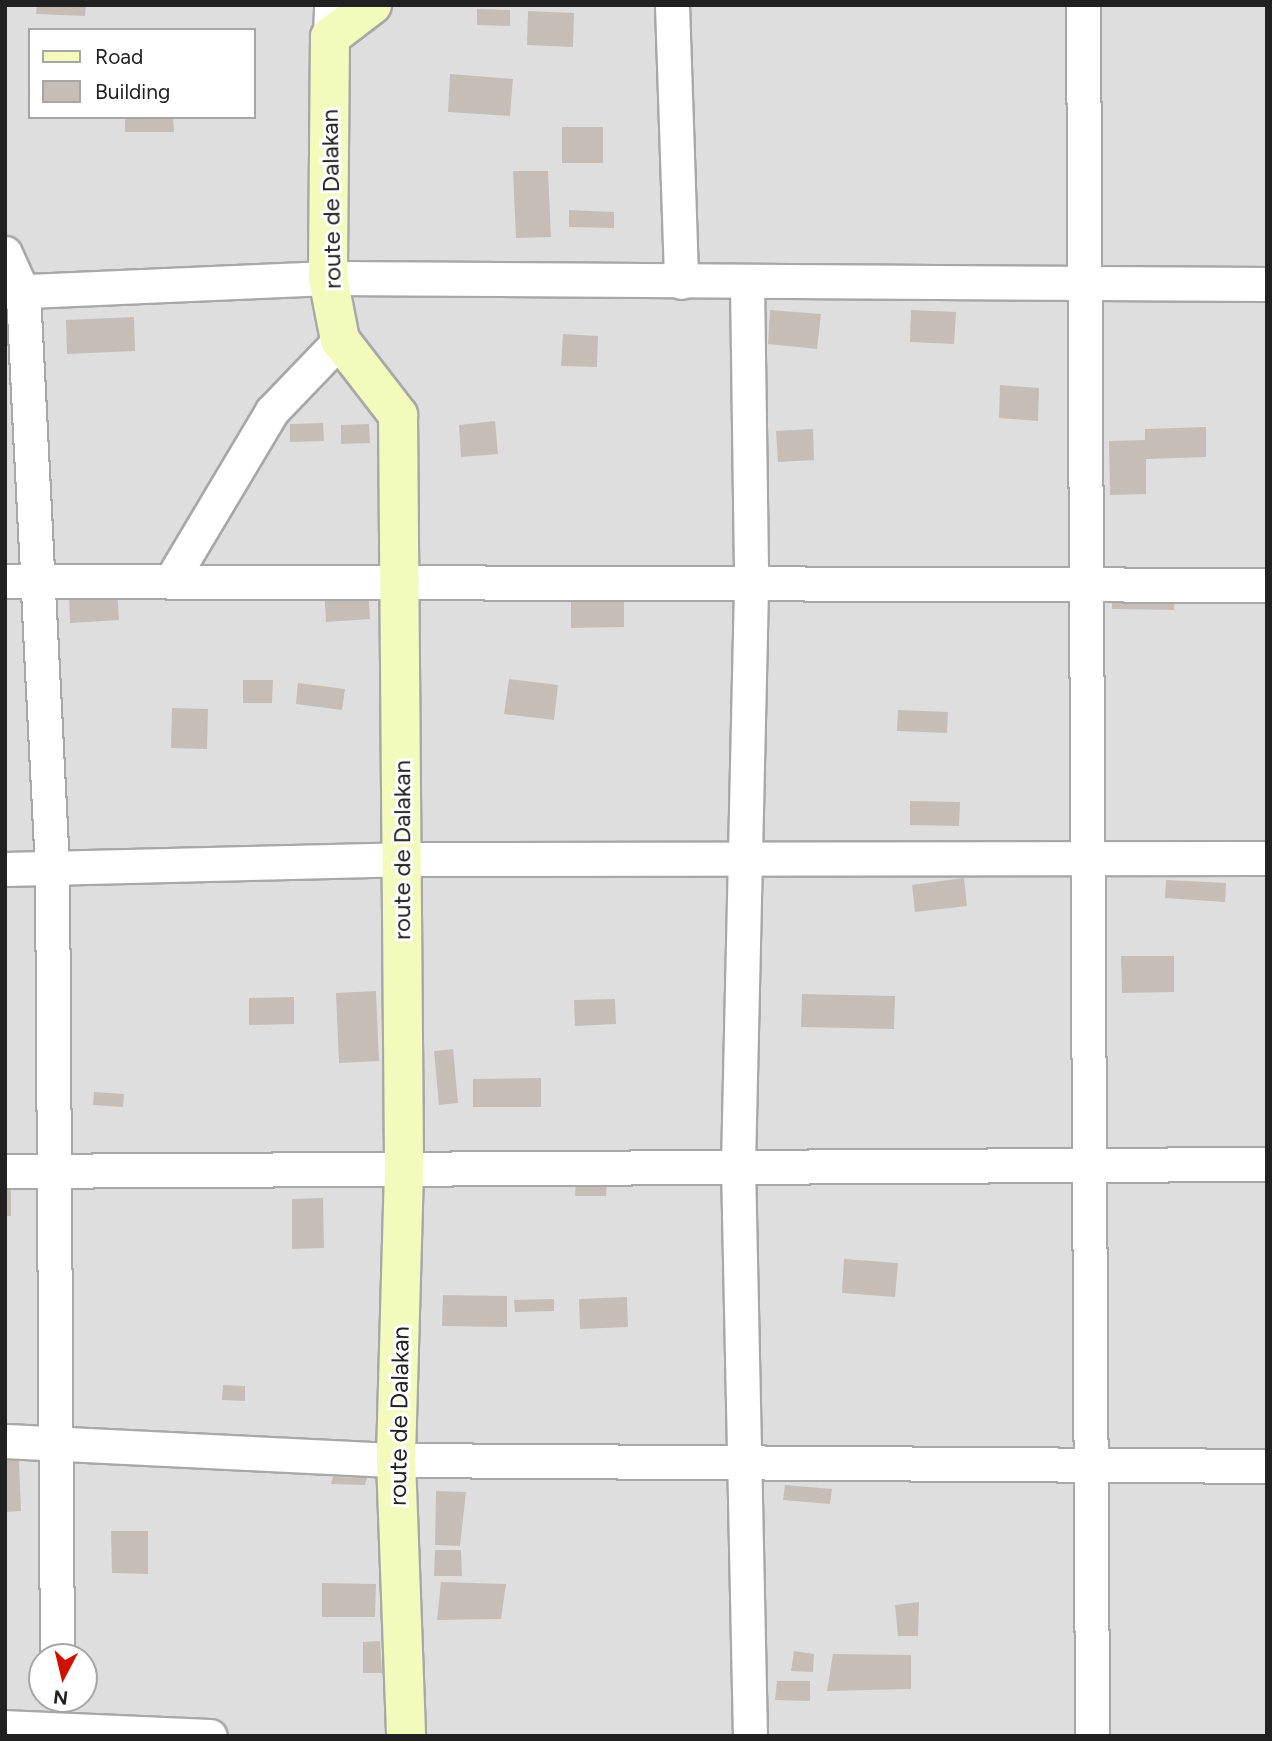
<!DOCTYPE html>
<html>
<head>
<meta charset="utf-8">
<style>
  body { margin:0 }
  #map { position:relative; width:1272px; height:1741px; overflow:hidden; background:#f1efe7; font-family:Figtree,sans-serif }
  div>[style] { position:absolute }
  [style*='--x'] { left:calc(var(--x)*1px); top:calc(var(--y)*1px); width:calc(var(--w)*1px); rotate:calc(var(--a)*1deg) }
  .residential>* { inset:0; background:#dfdede }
  .building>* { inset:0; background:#c6beb6 }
  .roads { filter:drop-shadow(2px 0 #a8a8a8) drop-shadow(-2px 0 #a8a8a8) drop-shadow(0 2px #a8a8a8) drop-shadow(0 -2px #a8a8a8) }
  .street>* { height:33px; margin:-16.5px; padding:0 16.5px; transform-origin:16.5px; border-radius:16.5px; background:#fff }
  .secondary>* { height:38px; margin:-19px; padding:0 19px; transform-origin:19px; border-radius:19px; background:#f2fabc }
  span { translate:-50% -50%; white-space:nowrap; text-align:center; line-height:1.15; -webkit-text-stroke:6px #fff; paint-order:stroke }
  .street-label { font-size:24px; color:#212121 }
  .frame { position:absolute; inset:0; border:7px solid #212121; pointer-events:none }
  .legend { position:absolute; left:28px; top:28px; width:228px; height:91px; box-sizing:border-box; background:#fff; border:2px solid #a6a6a6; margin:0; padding:9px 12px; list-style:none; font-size:21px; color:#212121 }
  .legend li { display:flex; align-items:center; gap:14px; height:35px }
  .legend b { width:35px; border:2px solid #a6a6a6 }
  .north { position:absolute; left:28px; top:1643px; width:70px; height:70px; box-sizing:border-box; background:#fff; border:2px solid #a6a6a6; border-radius:50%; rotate:187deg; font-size:19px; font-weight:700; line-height:28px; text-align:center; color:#212121 }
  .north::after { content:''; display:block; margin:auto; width:24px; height:32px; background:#d11100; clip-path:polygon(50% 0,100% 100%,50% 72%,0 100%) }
</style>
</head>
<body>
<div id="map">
  <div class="residential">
    <div style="clip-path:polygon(evenodd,5px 5px,1267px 5px,1267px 1736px,5px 1736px,5px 5px,30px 30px,254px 30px,254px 117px,30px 117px,30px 30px,5px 5px,42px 1657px,84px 1657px,84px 1699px,42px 1699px,42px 1657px)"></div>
  </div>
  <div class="building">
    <div style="clip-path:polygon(37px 5px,86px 5px,85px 16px,36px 14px)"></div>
    <div style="clip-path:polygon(477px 9px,510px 10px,510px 26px,477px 25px)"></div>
    <div style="clip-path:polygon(528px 11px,574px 13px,573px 47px,527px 45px)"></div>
    <div style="clip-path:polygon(450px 74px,513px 79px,510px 116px,448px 112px)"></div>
    <div style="clip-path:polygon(125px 117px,173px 117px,174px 132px,125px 132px)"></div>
    <div style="clip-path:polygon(562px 127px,603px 127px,603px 163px,562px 163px)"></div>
    <div style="clip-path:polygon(513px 171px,548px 171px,551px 237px,516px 238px)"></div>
    <div style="clip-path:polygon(569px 210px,614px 212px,614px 228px,569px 227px)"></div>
    <div style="clip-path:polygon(770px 310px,821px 314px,817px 349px,768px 344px)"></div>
    <div style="clip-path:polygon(911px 310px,956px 312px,954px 344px,910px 342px)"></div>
    <div style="clip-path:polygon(134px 317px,135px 351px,67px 354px,66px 320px)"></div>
    <div style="clip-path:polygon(563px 334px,598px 336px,597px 367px,561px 366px)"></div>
    <div style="clip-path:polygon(1000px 385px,1039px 388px,1038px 421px,999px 418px)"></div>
    <div style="clip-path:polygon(495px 421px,498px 454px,461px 457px,459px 425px)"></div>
    <div style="clip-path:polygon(323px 423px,324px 441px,290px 442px,290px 424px)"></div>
    <div style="clip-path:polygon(369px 424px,370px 443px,341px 444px,341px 425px)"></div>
    <div style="clip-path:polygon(1206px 427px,1206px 457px,1146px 459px,1146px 494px,1110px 495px,1109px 441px,1145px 440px,1145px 429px)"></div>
    <div style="clip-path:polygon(813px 429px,814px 460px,778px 462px,776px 431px)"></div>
    <div style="clip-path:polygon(368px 586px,370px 619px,326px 622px,324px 588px)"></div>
    <div style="clip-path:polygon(117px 589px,119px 620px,70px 623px,69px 592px)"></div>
    <div style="clip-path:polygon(1112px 593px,1175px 594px,1174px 610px,1112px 609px)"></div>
    <div style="clip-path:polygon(624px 600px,624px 627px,571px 628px,571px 601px)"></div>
    <div style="clip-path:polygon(509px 679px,558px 685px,554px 720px,504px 714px)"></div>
    <div style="clip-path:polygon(243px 680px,273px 680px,272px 703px,243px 703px)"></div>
    <div style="clip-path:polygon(298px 683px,345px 689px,342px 710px,296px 704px)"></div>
    <div style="clip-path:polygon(172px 708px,208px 709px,207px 749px,171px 748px)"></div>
    <div style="clip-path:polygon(898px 710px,948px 712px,947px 733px,897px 731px)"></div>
    <div style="clip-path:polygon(910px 801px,960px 802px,959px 826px,910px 825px)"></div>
    <div style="clip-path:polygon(964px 878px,967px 906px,915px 912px,912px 885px)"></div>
    <div style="clip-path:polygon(1166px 880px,1226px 883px,1225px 902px,1165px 898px)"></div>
    <div style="clip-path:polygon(1121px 956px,1174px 956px,1174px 992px,1122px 993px)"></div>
    <div style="clip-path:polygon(376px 991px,379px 1061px,339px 1063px,336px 993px)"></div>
    <div style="clip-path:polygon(802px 994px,895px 996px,894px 1029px,801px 1027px)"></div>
    <div style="clip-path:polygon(294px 997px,294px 1024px,249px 1025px,249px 998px)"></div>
    <div style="clip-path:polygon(615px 999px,616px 1024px,575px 1026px,574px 1000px)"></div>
    <div style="clip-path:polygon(453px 1049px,458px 1103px,439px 1105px,434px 1051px)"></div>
    <div style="clip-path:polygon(541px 1078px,541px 1107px,473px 1107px,473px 1079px)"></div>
    <div style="clip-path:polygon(94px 1092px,124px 1094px,123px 1107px,93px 1105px)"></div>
    <div style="clip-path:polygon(576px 1179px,607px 1180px,606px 1196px,575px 1196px)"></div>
    <div style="clip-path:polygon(5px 1181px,11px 1181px,11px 1216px,5px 1216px)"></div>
    <div style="clip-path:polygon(323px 1198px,324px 1248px,292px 1249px,292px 1199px)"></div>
    <div style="clip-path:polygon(844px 1259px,898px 1263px,895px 1297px,842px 1293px)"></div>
    <div style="clip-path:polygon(443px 1295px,507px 1296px,507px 1327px,442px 1326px)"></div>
    <div style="clip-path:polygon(627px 1297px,628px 1327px,580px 1329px,579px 1299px)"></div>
    <div style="clip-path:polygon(554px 1299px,554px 1311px,515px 1312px,514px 1300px)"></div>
    <div style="clip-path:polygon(223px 1385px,245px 1386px,245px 1401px,222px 1400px)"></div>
    <div style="clip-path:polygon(19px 1460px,21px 1511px,5px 1512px,5px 1461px)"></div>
    <div style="clip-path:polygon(333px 1477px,367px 1478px,365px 1485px,331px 1484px)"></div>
    <div style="clip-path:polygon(785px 1485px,832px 1489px,830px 1504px,783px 1500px)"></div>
    <div style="clip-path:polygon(436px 1491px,466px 1492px,460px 1546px,435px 1545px)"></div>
    <div style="clip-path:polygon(111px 1531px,148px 1531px,148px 1574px,112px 1573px)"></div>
    <div style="clip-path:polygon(435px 1550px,461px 1550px,462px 1576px,434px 1576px)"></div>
    <div style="clip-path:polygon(441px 1582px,506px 1584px,501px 1619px,437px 1620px)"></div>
    <div style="clip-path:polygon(322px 1583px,376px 1584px,375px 1617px,322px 1617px)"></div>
    <div style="clip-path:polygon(919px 1602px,918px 1636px,898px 1636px,895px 1605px)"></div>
    <div style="clip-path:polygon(380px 1641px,382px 1673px,363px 1673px,363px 1642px)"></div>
    <div style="clip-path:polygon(794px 1651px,814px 1654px,813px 1672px,791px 1671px)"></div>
    <div style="clip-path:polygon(833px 1654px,911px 1655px,911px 1689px,827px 1691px)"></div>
    <div style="clip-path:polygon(777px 1681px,810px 1681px,810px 1701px,775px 1700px)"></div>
  </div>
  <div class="roads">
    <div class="street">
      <div style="--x:672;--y:5;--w:277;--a:88.1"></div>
      <div style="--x:1083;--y:5;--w:1731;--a:89.7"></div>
      <div style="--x:330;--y:37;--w:32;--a:-88"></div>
      <div style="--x:5;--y:253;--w:44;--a:65.8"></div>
      <div style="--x:23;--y:293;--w:576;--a:87.11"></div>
      <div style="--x:52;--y:868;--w:789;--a:89.64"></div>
      <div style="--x:747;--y:283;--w:305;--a:89.2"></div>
      <div style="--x:751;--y:588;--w:577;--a:91.29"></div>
      <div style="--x:738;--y:1165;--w:571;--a:88.8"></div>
      <div style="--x:5;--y:292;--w:323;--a:-2.5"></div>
      <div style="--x:328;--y:278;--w:939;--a:0.37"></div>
      <div style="--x:173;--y:577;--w:193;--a:-59.2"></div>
      <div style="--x:272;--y:411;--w:98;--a:-46.2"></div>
      <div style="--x:5;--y:581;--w:1262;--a:0.18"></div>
      <div style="--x:5;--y:869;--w:397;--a:-1.4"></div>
      <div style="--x:402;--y:859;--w:865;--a:-0.07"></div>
      <div style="--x:5;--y:1171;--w:1262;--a:-0.32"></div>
      <div style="--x:5;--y:1441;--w:391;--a:2.8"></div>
      <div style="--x:396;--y:1460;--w:871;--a:0.39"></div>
      <div style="--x:5;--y:1727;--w:205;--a:2.5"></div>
    </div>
    <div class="secondary">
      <div style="--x:372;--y:5;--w:53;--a:142.7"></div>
      <div style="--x:330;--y:37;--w:241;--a:90.5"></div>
      <div style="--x:328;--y:278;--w:63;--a:79"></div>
      <div style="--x:340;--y:340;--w:95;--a:52.3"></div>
      <div style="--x:398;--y:415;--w:755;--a:89.54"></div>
      <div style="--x:404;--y:1170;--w:290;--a:91.6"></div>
      <div style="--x:396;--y:1460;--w:276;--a:87.9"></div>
    </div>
  </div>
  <div class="street-label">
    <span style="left:331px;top:199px;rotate:-91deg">route de Dalakan</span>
    <span style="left:402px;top:850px;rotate:-90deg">route de Dalakan</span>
    <span style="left:399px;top:1416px;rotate:-89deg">route de Dalakan</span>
  </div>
  <div class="frame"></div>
  <ul class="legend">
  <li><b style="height:9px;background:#f2fabc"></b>Road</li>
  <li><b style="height:19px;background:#c6beb6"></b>Building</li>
  </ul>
  <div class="north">N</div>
</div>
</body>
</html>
